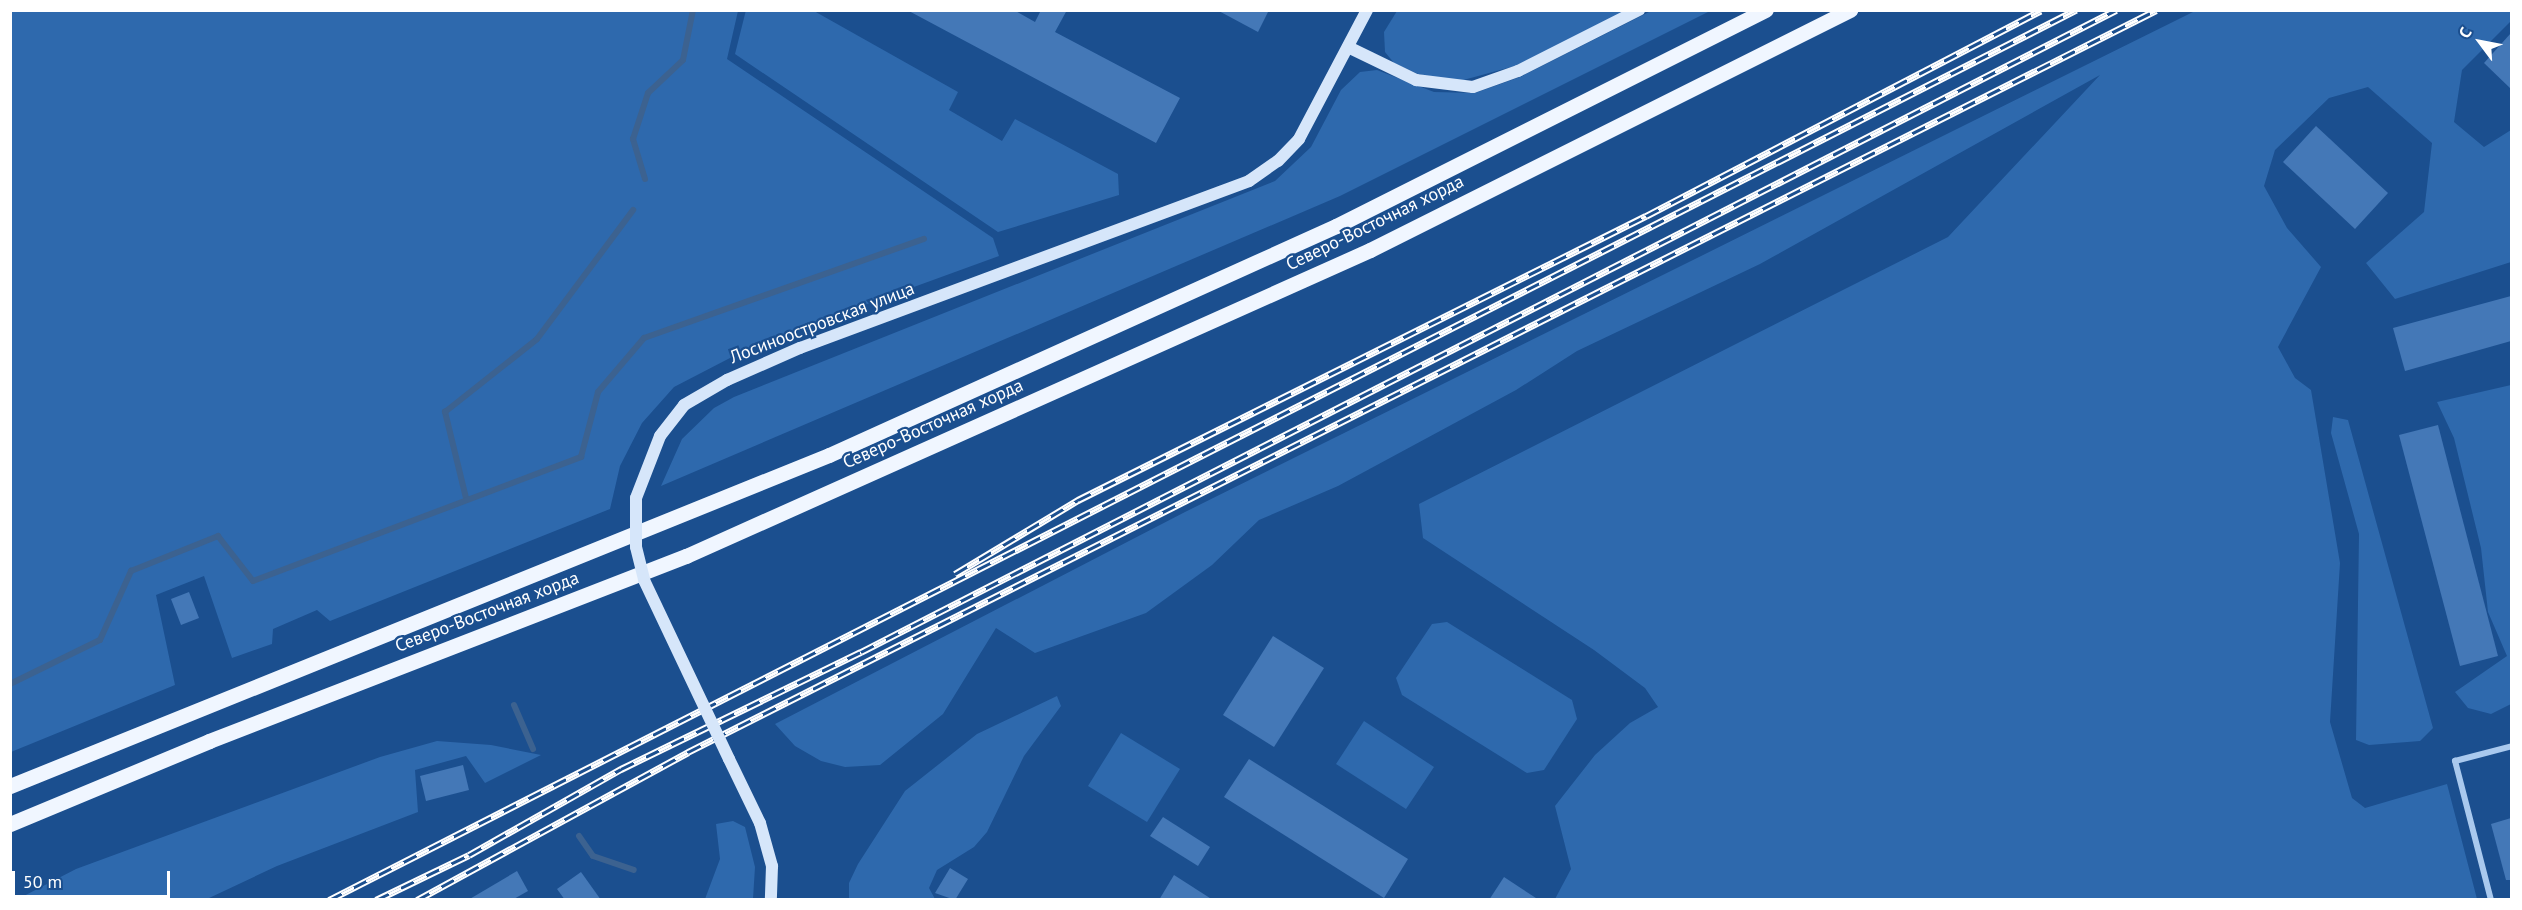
<!DOCTYPE html>
<html>
<head>
<meta charset="utf-8">
<style>
  body { margin:0 }
  #map { position:relative; width:2522px; height:910px; overflow:hidden; background:#1b4f8f; font-family:"PT Sans",sans-serif }
  div>[style] { position:absolute }
  [style*='--x'] { left:calc(var(--x)*1px); top:calc(var(--y)*1px); width:calc(var(--w)*1px); rotate:calc(var(--a)*1deg) }
  .green>* { inset:0; background:#2e69ad }
  .stream>* { height:6px; margin:-3px; padding:0 3px; transform-origin:3px; border-radius:3px; background:#3c6290 }
  .building>* { inset:0; background:#4478b7 }
  .street>* { height:6px; margin:-3px; padding:0 3px; transform-origin:3px; border-radius:3px; background:#a9c9ee }
  .secondary>* { height:12px; margin:-6px; padding:0 6px; transform-origin:6px; border-radius:6px; background:#d6e6fa }
  .primary>* { height:15px; margin:-7.5px; padding:0 7.5px; transform-origin:7.5px; border-radius:7.5px; background:#f0f6ff }
  .rail>* { height:7px; margin-top:-3.5px; transform-origin:0; background:repeating-linear-gradient(90deg,#1b4f8f 0 14px,#fff 0 28px); box-sizing:border-box; border-block:2px solid #fff }
  .secondary-bridge>* { height:12px; margin:-6px; padding:0 6px; transform-origin:6px; border-radius:6px; background:#d6e6fa }
  span { translate:-50% -50%; white-space:nowrap; text-align:center; line-height:1.15; -webkit-text-stroke:4.5px #1b4f8f; paint-order:stroke }
  .street-label { font-size:18px; color:#fff }
  .frame { position:absolute; inset:0; border:12px solid #fff; pointer-events:none }
  .north { position:absolute; left:2450px; top:12px; width:60px; height:60px; -webkit-text-stroke:4px #1b4f8f; paint-order:stroke; rotate:302deg; font-size:16px; font-weight:700; line-height:24px; text-align:center; color:#fff }
  .north::after { content:''; display:block; margin:auto; width:21px; height:27px; background:#fff; clip-path:polygon(50% 0,100% 100%,50% 72%,0 100%) }
  .scale { position:absolute; left:12px; top:871px; width:158px; height:27px; box-sizing:border-box; border:3px solid #fff; border-top:0; padding-left:8px; font-size:18px; line-height:21px; white-space:nowrap; color:#fff; -webkit-text-stroke:4px #1b4f8f; paint-order:stroke }
</style>
</head>
<body>
<div id="map">
  <div class="green">
    <div style="clip-path:polygon(746px 10px,814px 11px,958px 92px,949px 110px,1002px 141px,1015px 119px,1118px 174px,1119px 195px,998px 232px,735px 54px)"></div>
    <div style="clip-path:polygon(1653px 10px,1710px 11px,1340px 196px,661px 486px,682px 439px,714px 408px,734px 397px,1275px 181px,1311px 147px,1341px 90px,1360px 72px,1377px 70px,1434px 92px,1475px 93px,1520px 77px)"></div>
    <div style="clip-path:polygon(10px 11px,738px 11px,727px 59px,993px 238px,999px 256px,757px 344px,674px 387px,642px 423px,620px 466px,610px 509px,330px 621px,317px 610px,273px 629px,272px 644px,232px 658px,204px 576px,156px 595px,175px 685px,11px 752px)"></div>
    <div style="clip-path:polygon(1397px 11px,1627px 11px,1515px 66px,1456px 82px,1418px 74px,1394px 63px,1385px 52px,1384px 32px)"></div>
    <div style="clip-path:polygon(2195px 11px,2511px 11px,2511px 21px,2462px 70px,2454px 122px,2484px 147px,2511px 130px,2511px 262px,2395px 299px,2366px 263px,2424px 212px,2432px 143px,2368px 87px,2329px 98px,2275px 150px,2264px 186px,2287px 228px,2321px 267px,2278px 347px,2295px 378px,2311px 390px,2340px 563px,2330px 722px,2352px 798px,2365px 808px,2447px 784px,2477px 899px,1555px 899px,1571px 869px,1555px 806px,1595px 755px,1630px 723px,1658px 707px,1645px 688px,1594px 650px,1423px 538px,1419px 504px,1948px 237px,2100px 75px,1760px 264px,1577px 351px,1516px 390px,1338px 486px,1259px 520px,1212px 565px,1146px 613px,1035px 653px,996px 628px,943px 714px,880px 765px,845px 767px,821px 761px,795px 746px,775px 724px,1185px 512px)"></div>
    <div style="clip-path:polygon(2511px 385px,2511px 704px,2491px 714px,2468px 708px,2455px 692px,2507px 656px,2488px 612px,2481px 548px,2454px 438px,2437px 402px)"></div>
    <div style="clip-path:polygon(2333px 417px,2348px 420px,2433px 728px,2420px 741px,2369px 745px,2356px 740px,2359px 534px,2331px 433px)"></div>
    <div style="clip-path:polygon(1447px 622px,1572px 700px,1577px 719px,1544px 770px,1527px 773px,1402px 695px,1396px 678px,1432px 624px)"></div>
    <div style="clip-path:polygon(1057px 696px,1061px 706px,1024px 756px,987px 832px,974px 847px,937px 870px,929px 888px,935px 899px,849px 899px,849px 883px,858px 864px,905px 791px,977px 734px)"></div>
    <div style="clip-path:polygon(1364px 721px,1434px 767px,1406px 809px,1336px 764px)"></div>
    <div style="clip-path:polygon(1121px 733px,1180px 769px,1147px 822px,1088px 786px)"></div>
    <div style="clip-path:polygon(437px 741px,491px 745px,541px 755px,485px 783px,466px 756px,415px 770px,418px 812px,277px 866px,207px 899px,18px 899px,76px 869px,380px 757px)"></div>
    <div style="clip-path:polygon(733px 821px,745px 827px,755px 867px,753px 899px,705px 899px,720px 859px,716px 824px)"></div>
  </div>
  <div class="stream">
    <div style="--x:645;--y:179;--w:42;--a:-106.7"></div>
    <div style="--x:633;--y:139;--w:48;--a:-71.9"></div>
    <div style="--x:648;--y:93;--w:48;--a:-43.3"></div>
    <div style="--x:683;--y:60;--w:51;--a:-78.7"></div>
    <div style="--x:466;--y:498;--w:89;--a:-103.7"></div>
    <div style="--x:445;--y:412;--w:117;--a:-38.4"></div>
    <div style="--x:537;--y:339;--w:161;--a:-53.3"></div>
    <div style="--x:10;--y:684;--w:100;--a:-26.1"></div>
    <div style="--x:100;--y:640;--w:76;--a:-65.8"></div>
    <div style="--x:131;--y:571;--w:94;--a:-21.9"></div>
    <div style="--x:218;--y:536;--w:57;--a:52.1"></div>
    <div style="--x:253;--y:581;--w:351;--a:-20.7"></div>
    <div style="--x:581;--y:457;--w:67;--a:-75.3"></div>
    <div style="--x:598;--y:392;--w:71;--a:-49.6"></div>
    <div style="--x:644;--y:338;--w:297;--a:-19.5"></div>
    <div style="--x:514;--y:705;--w:48;--a:66.6"></div>
    <div style="--x:579;--y:836;--w:24;--a:55"></div>
    <div style="--x:593;--y:856;--w:43;--a:18.9"></div>
  </div>
  <div class="building">
    <div style="clip-path:polygon(907px 10px,1014px 10px,1035px 22px,1041px 10px,1067px 10px,1055px 32px,1180px 98px,1156px 143px)"></div>
    <div style="clip-path:polygon(1217px 10px,1269px 10px,1258px 32px)"></div>
    <div style="clip-path:polygon(2511px 33px,2511px 89px,2484px 63px)"></div>
    <div style="clip-path:polygon(2316px 126px,2388px 193px,2355px 229px,2283px 162px)"></div>
    <div style="clip-path:polygon(2511px 296px,2511px 341px,2405px 371px,2393px 328px)"></div>
    <div style="clip-path:polygon(2438px 425px,2498px 656px,2460px 666px,2399px 435px)"></div>
    <div style="clip-path:polygon(189px 592px,199px 618px,181px 625px,171px 599px)"></div>
    <div style="clip-path:polygon(1273px 636px,1324px 668px,1274px 747px,1223px 715px)"></div>
    <div style="clip-path:polygon(1249px 759px,1408px 859px,1384px 898px,1224px 797px)"></div>
    <div style="clip-path:polygon(463px 765px,469px 790px,426px 801px,420px 776px)"></div>
    <div style="clip-path:polygon(1163px 817px,1210px 847px,1198px 866px,1150px 836px)"></div>
    <div style="clip-path:polygon(2511px 818px,2511px 880px,2506px 880px,2491px 824px)"></div>
    <div style="clip-path:polygon(950px 868px,968px 879px,955px 900px,935px 893px)"></div>
    <div style="clip-path:polygon(517px 871px,528px 891px,512px 900px,468px 900px)"></div>
    <div style="clip-path:polygon(581px 872px,601px 900px,565px 900px,557px 889px)"></div>
    <div style="clip-path:polygon(1174px 875px,1213px 900px,1159px 900px)"></div>
    <div style="clip-path:polygon(1504px 877px,1539px 900px,1489px 900px)"></div>
  </div>
  <div class="street">
    <div style="--x:2491;--y:900;--w:144;--a:-104.5"></div>
    <div style="--x:2455;--y:761;--w:59;--a:-14.7"></div>
  </div>
  <div class="secondary">
    <div style="--x:1348;--y:47;--w:76;--a:25.9"></div>
    <div style="--x:1416;--y:80;--w:57;--a:7"></div>
    <div style="--x:1473;--y:87;--w:48;--a:-19.6"></div>
    <div style="--x:1518;--y:71;--w:136;--a:-26.8"></div>
    <div style="--x:636;--y:498;--w:66;--a:-68.8"></div>
    <div style="--x:660;--y:436;--w:39;--a:-52"></div>
    <div style="--x:684;--y:405;--w:50;--a:-30.2"></div>
    <div style="--x:727;--y:380;--w:80;--a:-23.7"></div>
    <div style="--x:800;--y:348;--w:479;--a:-20.4"></div>
    <div style="--x:1249;--y:181;--w:35;--a:-35"></div>
    <div style="--x:1278;--y:161;--w:30;--a:-46"></div>
    <div style="--x:1299;--y:139;--w:146;--a:-62.2"></div>
    <div style="--x:729;--y:759;--w:71;--a:64.2"></div>
    <div style="--x:760;--y:823;--w:45;--a:74.4"></div>
    <div style="--x:772;--y:866;--w:34;--a:92"></div>
  </div>
  <div class="primary">
    <div style="--x:10;--y:786;--w:883;--a:-22.01"></div>
    <div style="--x:829;--y:455;--w:556;--a:-24.31"></div>
    <div style="--x:1336;--y:226;--w:481;--a:-26.7"></div>
    <div style="--x:10;--y:824;--w:216;--a:-22.6"></div>
    <div style="--x:209;--y:741;--w:512;--a:-21.2"></div>
    <div style="--x:686;--y:556;--w:749;--a:-24.1"></div>
    <div style="--x:1370;--y:250;--w:537;--a:-26.57"></div>
  </div>
  <div class="rail">
    <div style="--x:955;--y:574;--w:144;--a:-31"></div>
    <div style="--x:1078;--y:500;--w:635;--a:-26.57"></div>
    <div style="--x:1646;--y:216;--w:445;--a:-27.5"></div>
    <div style="--x:329;--y:900;--w:1961;--a:-27"></div>
    <div style="--x:376;--y:900;--w:103;--a:-25.8"></div>
    <div style="--x:469;--y:855;--w:175;--a:-29.5"></div>
    <div style="--x:621;--y:769;--w:267;--a:-26"></div>
    <div style="--x:861;--y:652;--w:1410;--a:-27.09"></div>
    <div style="--x:417;--y:900;--w:309;--a:-28.6"></div>
    <div style="--x:688;--y:752;--w:1645;--a:-26.81"></div>
  </div>
  <div class="secondary-bridge">
    <div style="--x:636;--y:498;--w:49;--a:90"></div>
    <div style="--x:636;--y:547;--w:34;--a:76"></div>
    <div style="--x:644;--y:580;--w:198;--a:64.6"></div>
  </div>
  <div class="street-label">
    <span style="left:1375px;top:223px;rotate:-26deg">Северо-Восточная хорда</span>
    <span style="left:822px;top:323px;rotate:-21deg">Лосиноостровская улица</span>
    <span style="left:933px;top:424px;rotate:-24deg">Северо-Восточная хорда</span>
    <span style="left:487px;top:612px;rotate:-21deg">Северо-Восточная хорда</span>
  </div>
  <div class="frame"></div>
  <div class="north">С</div>
  <div class="scale">50 m</div>
</div>
</body>
</html>
